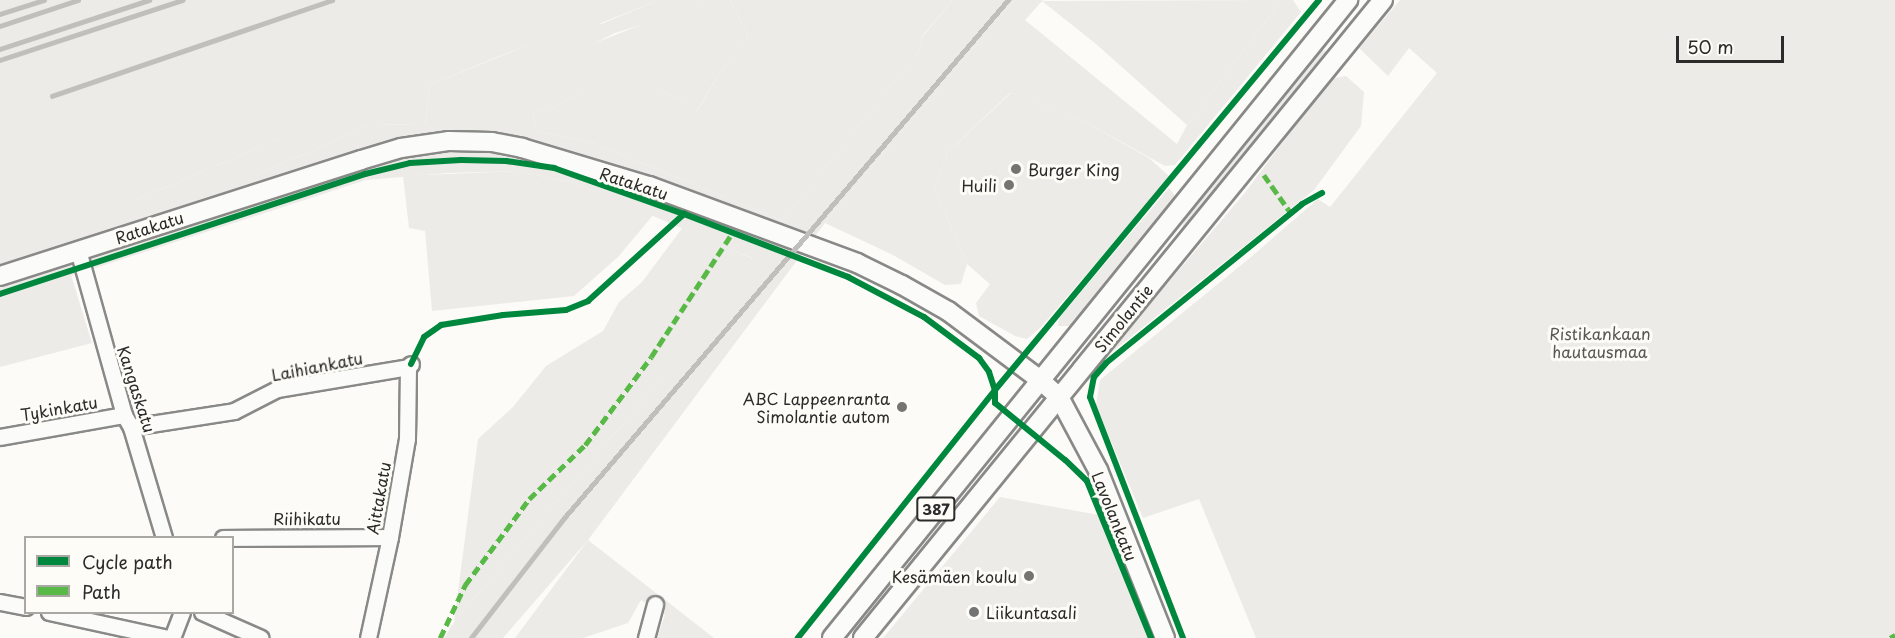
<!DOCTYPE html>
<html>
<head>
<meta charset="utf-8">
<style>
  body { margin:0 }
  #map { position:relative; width:1895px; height:638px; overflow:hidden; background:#fcfbf8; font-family:"Playpen Sans",sans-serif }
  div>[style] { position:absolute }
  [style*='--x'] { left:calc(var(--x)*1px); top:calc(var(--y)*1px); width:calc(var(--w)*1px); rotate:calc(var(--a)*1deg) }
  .built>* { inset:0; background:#ecebe7 }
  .green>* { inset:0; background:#ecebe8 }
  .roads { filter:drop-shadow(2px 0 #898987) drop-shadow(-2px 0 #898987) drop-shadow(0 2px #898987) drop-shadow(0 -2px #898987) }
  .minor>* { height:15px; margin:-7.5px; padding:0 7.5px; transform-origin:7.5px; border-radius:7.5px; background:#fbfbf9 }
  .major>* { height:18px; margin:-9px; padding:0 9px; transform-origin:9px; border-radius:9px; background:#fbfbf9 }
  .rail>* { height:4.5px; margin:-2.25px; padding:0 2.25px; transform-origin:2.25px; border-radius:2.25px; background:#c0bfbc }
  .quiet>* { height:4.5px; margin-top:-2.25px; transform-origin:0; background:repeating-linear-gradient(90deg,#58b947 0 9px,transparent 0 13.5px) }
  .cycleway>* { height:6px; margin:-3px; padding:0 3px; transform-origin:3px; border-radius:3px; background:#00873e }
  .dots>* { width:16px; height:16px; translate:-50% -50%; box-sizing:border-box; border:3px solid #fdfcf7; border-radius:50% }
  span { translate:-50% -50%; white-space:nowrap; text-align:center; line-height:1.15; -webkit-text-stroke:6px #fdfcf7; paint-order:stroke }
  .shield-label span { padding:2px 4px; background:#fdfcf7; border:2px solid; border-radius:4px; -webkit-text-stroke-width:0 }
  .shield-label { font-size:15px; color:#2b2b2b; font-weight:700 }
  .poi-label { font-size:16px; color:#2b2b2b }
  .left { translate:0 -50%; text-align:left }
  .right { translate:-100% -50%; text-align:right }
  .street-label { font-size:16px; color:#2b2b2b }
  .park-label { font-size:16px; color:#585857 }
  .legend { position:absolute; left:24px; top:536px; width:210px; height:78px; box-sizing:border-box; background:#fdfcf7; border:2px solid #a9a8a5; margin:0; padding:8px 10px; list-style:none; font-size:18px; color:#2b2b2b }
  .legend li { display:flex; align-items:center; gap:12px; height:30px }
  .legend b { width:30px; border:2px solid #a9a8a5 }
  .scale { position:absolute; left:1676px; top:36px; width:108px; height:27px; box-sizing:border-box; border:3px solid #2b2b2b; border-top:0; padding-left:8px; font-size:18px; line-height:21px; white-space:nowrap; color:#2b2b2b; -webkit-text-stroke:4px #fdfcf7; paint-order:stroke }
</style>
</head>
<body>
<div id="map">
  <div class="built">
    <div style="clip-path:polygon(evenodd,0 0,659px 0,601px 23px,579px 49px,705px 0,730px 0,748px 36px,719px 74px,696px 112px,685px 101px,650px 87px,582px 90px,554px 108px,533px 113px,536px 131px,596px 144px,783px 221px,919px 51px,922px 37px,953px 0,1015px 0,825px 223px,588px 540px,503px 638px,444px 638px,454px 622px,657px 384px,752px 258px,575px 183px,516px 171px,448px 173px,366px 180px,0 299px,0 0,531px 44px,430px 85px,425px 125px,373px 124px,256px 175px,135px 200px,279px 139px,531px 44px)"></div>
    <div style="clip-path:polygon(1282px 0,1187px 125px,1096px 44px,1042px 1px)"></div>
    <div style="clip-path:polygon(1011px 93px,1080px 119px,1149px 158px,1170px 177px,1040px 328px,967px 264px,935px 190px,948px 152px)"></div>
    <div style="clip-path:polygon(1000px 497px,1099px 515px,1150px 638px,883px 638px)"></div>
  </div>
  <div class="green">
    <div style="clip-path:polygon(659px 0,705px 0,660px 19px,615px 33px,533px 73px,523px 72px,536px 51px)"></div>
    <div style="clip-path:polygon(730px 0,953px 0,922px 36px,919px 51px,783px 221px,596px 144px,536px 131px,533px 113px,554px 108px,582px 90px,624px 82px,650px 87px,685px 101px,697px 111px,719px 74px,748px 36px)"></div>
    <div style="clip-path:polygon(1015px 0,1043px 0,1025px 20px,1177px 144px,1187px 125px,1282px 0,1293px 0,1301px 12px,1175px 165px,1165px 166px,1080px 119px,1010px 93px,948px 152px,935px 190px,967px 264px,961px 284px,945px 285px,893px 255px,825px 223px)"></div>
    <div style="clip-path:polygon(1400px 0,1895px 0,1895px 638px,1256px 638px,1199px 499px,1143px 518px,1096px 405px,1100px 380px,1251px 257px,1318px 199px,1330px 207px,1437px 73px,1409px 48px,1388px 76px,1359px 48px)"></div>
    <div style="clip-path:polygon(533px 22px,544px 25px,531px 43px,430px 85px,425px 125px,373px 124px,256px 175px,162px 209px,135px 200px,279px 139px,477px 39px)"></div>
    <div style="clip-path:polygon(1321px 48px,1328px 53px,1178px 237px,1187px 214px)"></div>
    <div style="clip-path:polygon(1346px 76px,1364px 92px,1361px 126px,1314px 190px,1102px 360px,1244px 194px,1330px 79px)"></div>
    <div style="clip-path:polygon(516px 171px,575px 183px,653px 215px,619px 256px,574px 296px,432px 311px,425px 231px,409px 228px,403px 176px)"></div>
    <div style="clip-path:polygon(1169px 188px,1176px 197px,1071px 326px,1058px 326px,1059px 318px)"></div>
    <div style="clip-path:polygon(1156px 190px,1040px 328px,1027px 339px,1015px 336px,979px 316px,976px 303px,993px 280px,1060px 267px,1128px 193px)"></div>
    <div style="clip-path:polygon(683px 227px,753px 259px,657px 384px,454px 622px,478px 439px,513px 407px,546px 366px,603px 331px,619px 302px,642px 282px)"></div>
    <div style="clip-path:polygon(71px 275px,92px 343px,0 367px,0 299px)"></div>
    <div style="clip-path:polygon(588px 540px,714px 638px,657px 638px,665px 615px,641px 600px,628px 623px,583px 638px,515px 638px)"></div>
  </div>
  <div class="roads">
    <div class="minor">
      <div style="--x:78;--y:250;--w:171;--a:74.4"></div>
      <div style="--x:124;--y:415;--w:14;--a:60"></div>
      <div style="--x:131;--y:427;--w:116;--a:73.4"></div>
      <div style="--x:131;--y:427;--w:104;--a:-8.8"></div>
      <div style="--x:234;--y:411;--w:48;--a:-27.1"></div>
      <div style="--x:277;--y:389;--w:133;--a:-9.5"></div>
      <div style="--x:0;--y:437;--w:126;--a:-10.1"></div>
      <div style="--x:223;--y:538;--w:167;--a:-0.3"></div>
      <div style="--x:0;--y:602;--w:26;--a:11"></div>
      <div style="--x:49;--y:612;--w:122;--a:12.3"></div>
      <div style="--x:202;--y:612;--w:64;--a:23.8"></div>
      <div style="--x:172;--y:638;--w:28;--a:-69"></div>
      <div style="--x:368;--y:638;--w:103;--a:-77.7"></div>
      <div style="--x:390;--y:537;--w:99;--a:-80.2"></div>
      <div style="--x:407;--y:439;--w:72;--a:-89.2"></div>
      <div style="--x:408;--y:367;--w:4;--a:-45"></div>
      <div style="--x:646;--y:638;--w:35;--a:-75"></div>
    </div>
    <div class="major">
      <div style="--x:0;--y:276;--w:379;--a:-17.8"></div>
      <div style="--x:361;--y:160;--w:42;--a:-16.7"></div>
      <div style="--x:401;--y:148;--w:49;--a:-8.3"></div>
      <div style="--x:449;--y:141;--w:43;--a:1.3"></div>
      <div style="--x:492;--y:142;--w:31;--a:11"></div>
      <div style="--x:522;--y:148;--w:133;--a:16.7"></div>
      <div style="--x:649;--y:186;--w:222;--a:20.3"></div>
      <div style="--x:857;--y:263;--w:50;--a:26.1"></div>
      <div style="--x:902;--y:285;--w:53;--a:29.5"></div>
      <div style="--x:948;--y:311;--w:114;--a:36.8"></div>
      <div style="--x:1039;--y:379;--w:27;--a:42"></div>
      <div style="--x:1059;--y:397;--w:83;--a:61.9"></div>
      <div style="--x:1098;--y:470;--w:181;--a:68.3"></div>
      <div style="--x:832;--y:638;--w:821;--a:-51.03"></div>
      <div style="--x:863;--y:638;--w:823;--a:-50.82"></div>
    </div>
  </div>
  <div class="rail">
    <div style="--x:0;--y:14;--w:46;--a:-17.7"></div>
    <div style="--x:0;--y:26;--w:82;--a:-18.4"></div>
    <div style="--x:0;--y:49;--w:157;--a:-18.2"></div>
    <div style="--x:0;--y:60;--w:192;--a:-18.2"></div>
    <div style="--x:52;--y:96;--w:296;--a:-18.9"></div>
    <div style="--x:471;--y:638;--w:153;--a:-52.2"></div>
    <div style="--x:565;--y:517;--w:681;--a:-49.41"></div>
  </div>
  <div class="quiet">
    <div style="--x:1264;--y:175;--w:47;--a:54.6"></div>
    <div style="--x:440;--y:638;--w:59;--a:-64.7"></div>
    <div style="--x:465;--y:585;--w:107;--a:-53.3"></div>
    <div style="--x:529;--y:499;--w:78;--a:-44"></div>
    <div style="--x:585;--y:445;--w:110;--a:-53.1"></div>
    <div style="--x:651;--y:357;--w:148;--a:-56.8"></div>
    <div style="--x:1890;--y:638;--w:6;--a:-31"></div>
  </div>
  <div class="cycleway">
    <div style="--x:0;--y:294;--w:384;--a:-18.2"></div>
    <div style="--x:365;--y:174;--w:46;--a:-13.7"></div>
    <div style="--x:410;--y:163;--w:51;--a:-3.4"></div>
    <div style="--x:461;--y:160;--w:45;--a:1.3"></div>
    <div style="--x:506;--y:161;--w:49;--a:8.3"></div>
    <div style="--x:554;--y:168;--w:138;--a:19.5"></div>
    <div style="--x:684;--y:214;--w:176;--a:21"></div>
    <div style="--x:848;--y:277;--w:86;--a:27.8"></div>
    <div style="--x:924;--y:317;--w:69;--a:36.7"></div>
    <div style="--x:979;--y:358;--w:17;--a:54"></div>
    <div style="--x:989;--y:372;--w:19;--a:72"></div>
    <div style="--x:995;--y:390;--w:317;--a:128.5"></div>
    <div style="--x:411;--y:364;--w:30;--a:-64"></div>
    <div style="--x:424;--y:337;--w:21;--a:-35"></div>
    <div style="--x:441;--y:325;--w:63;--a:-9.2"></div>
    <div style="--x:503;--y:315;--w:63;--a:-4.5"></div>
    <div style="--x:566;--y:310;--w:24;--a:-22"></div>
    <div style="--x:588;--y:301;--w:130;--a:-42.2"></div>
    <div style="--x:1151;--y:638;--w:170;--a:-112.2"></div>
    <div style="--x:1087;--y:481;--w:30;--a:-136"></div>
    <div style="--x:1065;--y:460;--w:90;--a:-140.8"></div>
    <div style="--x:995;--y:403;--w:13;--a:-90"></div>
    <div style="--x:995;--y:390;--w:507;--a:-50.28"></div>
    <div style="--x:1183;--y:638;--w:258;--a:-111.1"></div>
    <div style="--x:1090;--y:397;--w:20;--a:-79"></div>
    <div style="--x:1094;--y:377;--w:18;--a:-49"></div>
    <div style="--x:1106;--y:363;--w:252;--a:-39"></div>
    <div style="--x:1302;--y:204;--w:23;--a:-29"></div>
  </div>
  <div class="dots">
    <div style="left:1016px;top:169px;background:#747473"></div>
    <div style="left:1009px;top:185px;background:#747473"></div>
    <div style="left:902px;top:407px;background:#747473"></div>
    <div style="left:1029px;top:576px;background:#747473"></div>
    <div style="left:974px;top:612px;background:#747473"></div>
  </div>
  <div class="shield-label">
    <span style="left:936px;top:509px">387</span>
  </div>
  <div class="poi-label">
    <span class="left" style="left:1028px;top:169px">Burger King</span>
    <span class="right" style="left:997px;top:185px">Huili</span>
    <span class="right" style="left:890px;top:407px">ABC Lappeenranta<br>Simolantie autom</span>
    <span class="right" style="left:1017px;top:576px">Kesämäen koulu</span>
    <span class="left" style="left:986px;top:612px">Liikuntasali</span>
  </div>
  <div class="street-label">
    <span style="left:634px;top:183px;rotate:18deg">Ratakatu</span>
    <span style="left:149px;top:227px;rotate:-18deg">Ratakatu</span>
    <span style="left:1123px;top:318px;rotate:-51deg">Simolantie</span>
    <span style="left:317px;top:366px;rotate:-11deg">Laihiankatu</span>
    <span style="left:137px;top:389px;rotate:72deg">Kangaskatu</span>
    <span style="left:59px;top:408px;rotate:-10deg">Tykinkatu</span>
    <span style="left:378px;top:498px;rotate:-80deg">Aittakatu</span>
    <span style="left:1115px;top:516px;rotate:68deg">Lavolankatu</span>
    <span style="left:307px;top:518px">Riihikatu</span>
  </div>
  <div class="park-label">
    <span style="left:1600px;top:342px">Ristikankaan<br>hautausmaa</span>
  </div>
  <ul class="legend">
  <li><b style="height:8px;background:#00873e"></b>Cycle path</li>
  <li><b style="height:8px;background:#58b947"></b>Path</li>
  </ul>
  <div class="scale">50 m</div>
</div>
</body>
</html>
